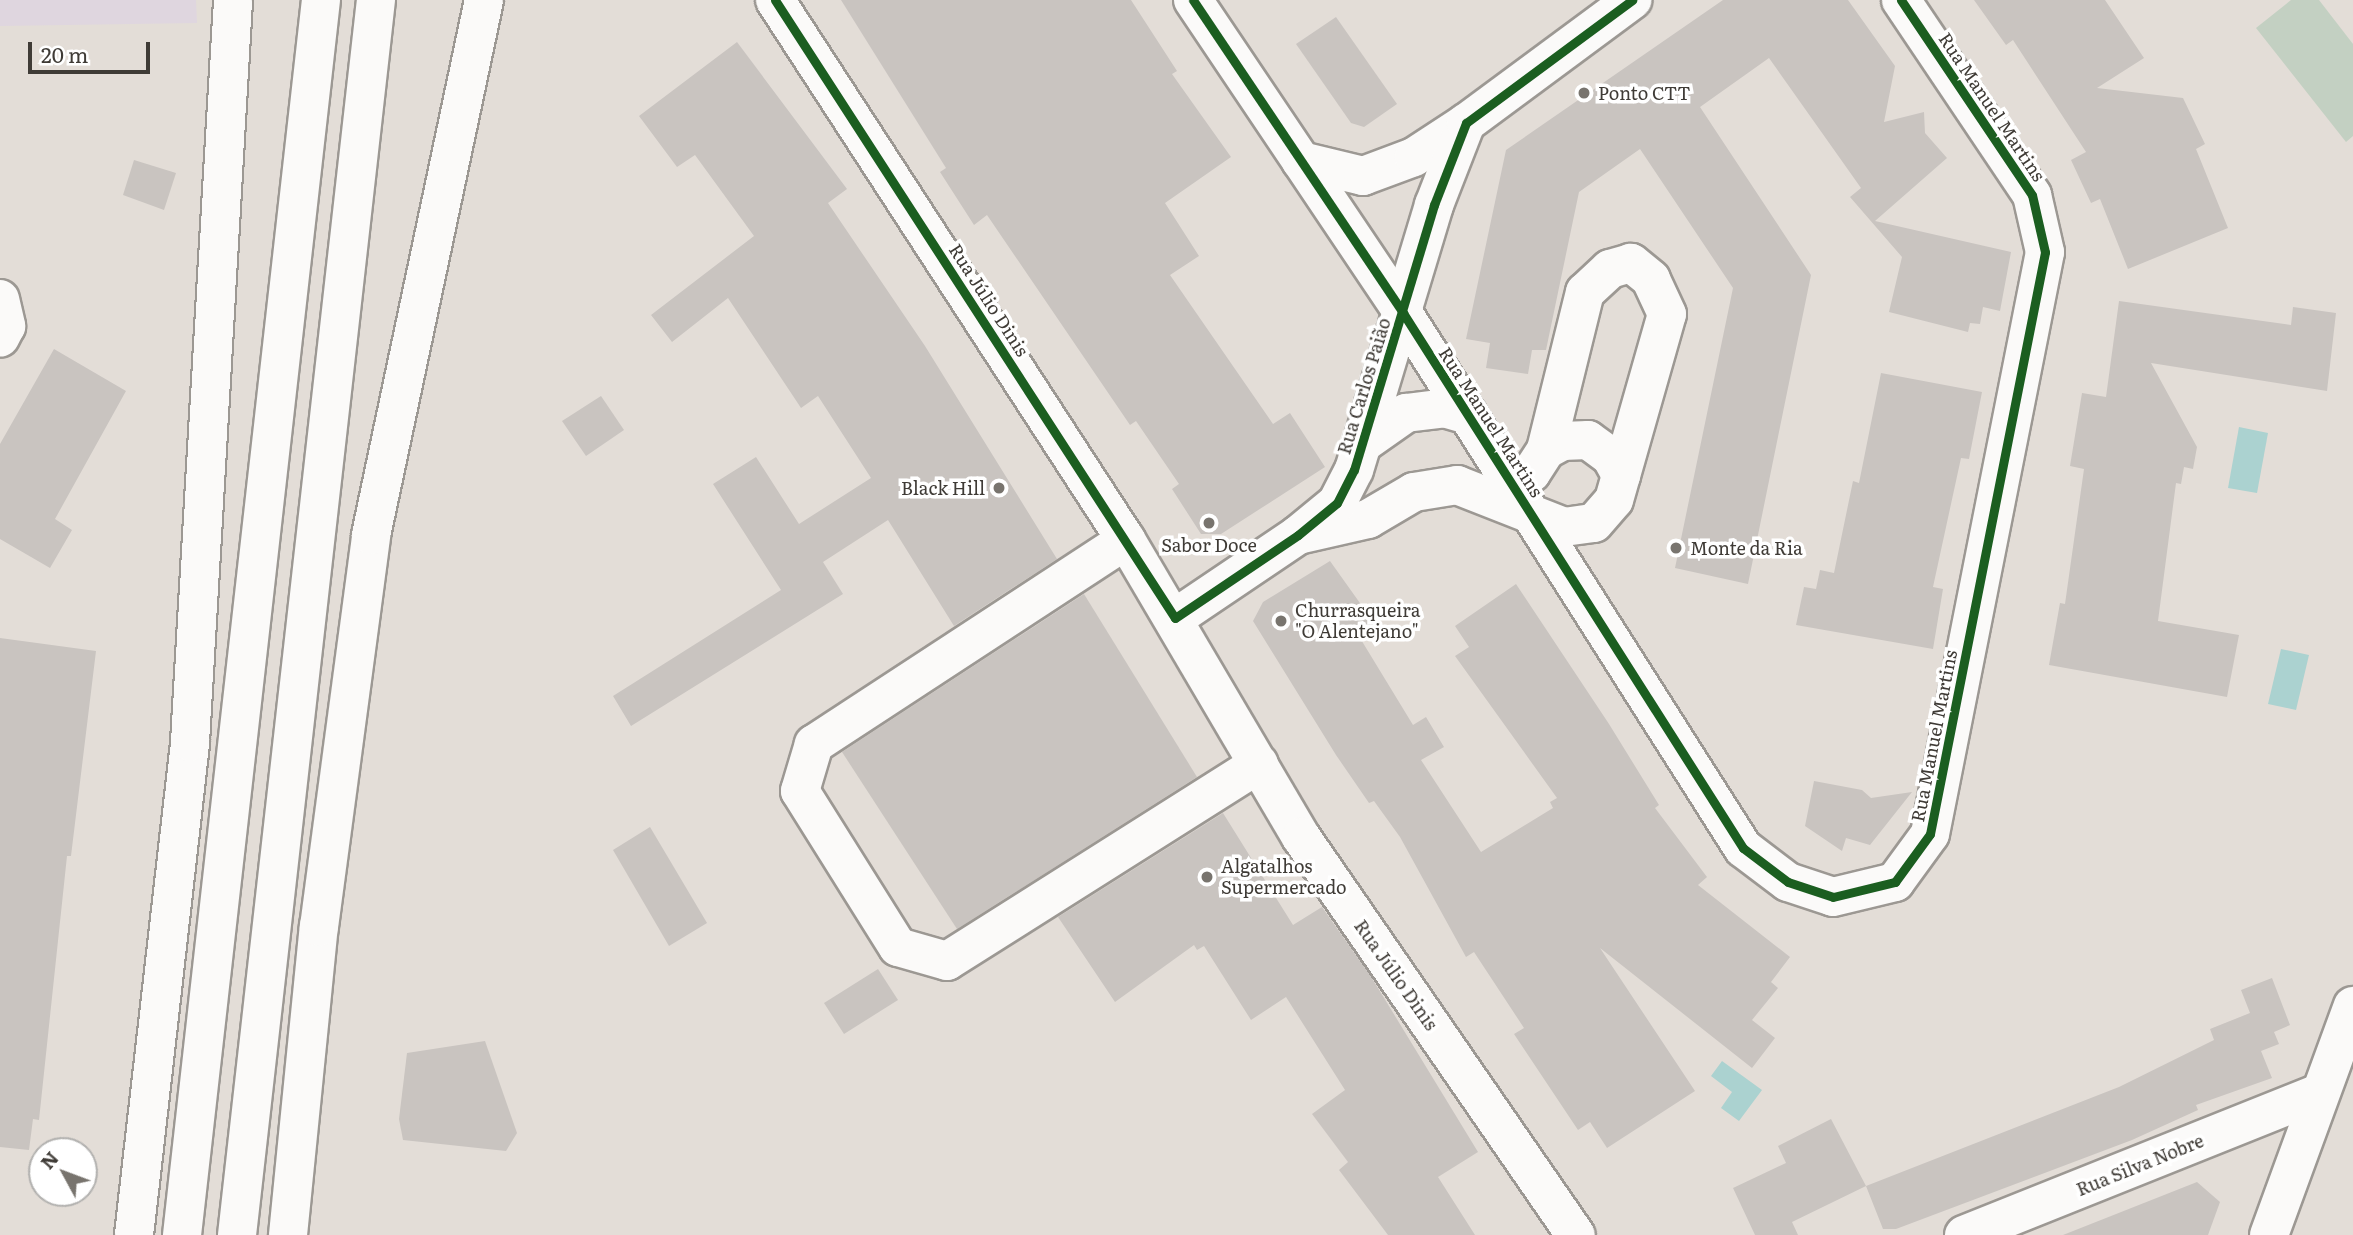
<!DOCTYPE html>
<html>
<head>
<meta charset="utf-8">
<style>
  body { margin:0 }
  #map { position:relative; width:2353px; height:1235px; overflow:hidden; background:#e3ddd7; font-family:Literata,serif }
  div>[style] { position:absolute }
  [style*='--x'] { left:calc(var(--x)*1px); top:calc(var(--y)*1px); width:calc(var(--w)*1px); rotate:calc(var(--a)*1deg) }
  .education>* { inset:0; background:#dfd6df }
  .green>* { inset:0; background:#c3d0c2 }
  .water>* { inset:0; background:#abd2d0 }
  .building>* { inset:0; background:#c9c4c0 }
  .roads { filter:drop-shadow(2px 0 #9c9893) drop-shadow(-2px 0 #9c9893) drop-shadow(0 2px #9c9893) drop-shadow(0 -2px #9c9893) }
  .minor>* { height:38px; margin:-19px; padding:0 19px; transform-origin:19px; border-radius:19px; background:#fbfaf9 }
  .major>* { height:38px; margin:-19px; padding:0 19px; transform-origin:19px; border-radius:19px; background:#fbfaf9 }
  .cycleway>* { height:9px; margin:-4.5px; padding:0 4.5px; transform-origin:4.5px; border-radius:4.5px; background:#1b5e20 }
  .dots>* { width:19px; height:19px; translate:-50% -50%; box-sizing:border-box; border:4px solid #fff; border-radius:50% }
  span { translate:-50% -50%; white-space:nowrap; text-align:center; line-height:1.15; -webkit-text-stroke:7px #fff; paint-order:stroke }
  .poi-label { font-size:18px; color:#3f3b36 }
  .left { translate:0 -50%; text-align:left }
  .right { translate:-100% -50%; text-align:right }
  .street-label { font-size:18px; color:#3f3b36 }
  .north { position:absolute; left:28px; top:1137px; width:70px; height:70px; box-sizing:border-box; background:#fff; border:2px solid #b2b1af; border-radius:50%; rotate:311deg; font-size:19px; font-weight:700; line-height:28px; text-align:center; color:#3f3b36 }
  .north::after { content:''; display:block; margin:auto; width:24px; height:32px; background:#78746e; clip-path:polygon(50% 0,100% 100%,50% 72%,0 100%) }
  .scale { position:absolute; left:28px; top:42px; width:122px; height:32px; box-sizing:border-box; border:4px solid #3f3b36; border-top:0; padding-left:9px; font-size:21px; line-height:24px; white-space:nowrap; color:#3f3b36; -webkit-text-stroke:5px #fff; paint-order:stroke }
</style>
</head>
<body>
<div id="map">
  <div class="education">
    <div style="clip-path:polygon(0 0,196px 0,197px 23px,0 26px)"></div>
  </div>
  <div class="green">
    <div style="clip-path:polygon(2291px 0,2319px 0,2353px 44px,2353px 136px,2346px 142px,2256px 28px)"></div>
  </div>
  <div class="water">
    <div style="clip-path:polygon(2239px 427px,2268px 433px,2257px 493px,2228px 488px)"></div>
    <div style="clip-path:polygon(2281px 649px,2309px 655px,2296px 710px,2268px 704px)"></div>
    <div style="clip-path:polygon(1722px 1061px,1762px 1090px,1739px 1121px,1721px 1108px,1732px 1092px,1711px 1076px)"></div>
  </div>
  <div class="building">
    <div style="clip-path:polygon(841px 0,1131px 0,1177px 71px,1172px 74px,1231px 157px,1165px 203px,1199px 256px,1170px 275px,1273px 424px,1290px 413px,1325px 467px,1221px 534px,1201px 534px,1172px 489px,1179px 484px,1136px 421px,1130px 425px,987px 215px,974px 225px,940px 172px,946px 168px)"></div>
    <div style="clip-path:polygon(1723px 0,1848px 0,1895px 66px,1884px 122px,1924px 112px,1925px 133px,1947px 158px,1875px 221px,2011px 252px,2000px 311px,1983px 307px,1980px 324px,1970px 323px,1968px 332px,1889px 312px,1902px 257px,1850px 197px,1861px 188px,1769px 58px,1700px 107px,1811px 275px,1748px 584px,1675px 568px,1733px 288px,1640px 149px,1579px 192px,1546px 350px,1532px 350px,1528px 374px,1486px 368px,1490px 343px,1466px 339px,1506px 150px)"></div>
    <div style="clip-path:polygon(1974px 0,2105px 0,2144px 58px,2097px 88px,2183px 98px,2205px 144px,2196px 149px,2228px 228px,2128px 269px,2100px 199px,2091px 203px,2071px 160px,2086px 152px,2013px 40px,2006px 45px)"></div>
    <div style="clip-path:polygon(1336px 17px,1397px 104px,1364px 127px,1351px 123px,1296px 44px)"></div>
    <div style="clip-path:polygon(737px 42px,847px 189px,828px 203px,925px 346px,1057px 559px,954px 626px,888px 520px,823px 562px,843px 594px,631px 726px,613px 696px,781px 590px,713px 484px,756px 457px,799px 524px,871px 478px,818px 396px,801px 408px,728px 298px,672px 342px,651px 315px,754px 236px,695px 155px,677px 167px,639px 116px)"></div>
    <div style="clip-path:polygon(134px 160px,176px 173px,164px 210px,123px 195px)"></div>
    <div style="clip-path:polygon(2119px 301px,2291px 325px,2293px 307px,2336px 313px,2327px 391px,2151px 363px,2197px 447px,2193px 469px,2184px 467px,2181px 484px,2176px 483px,2158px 621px,2239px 635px,2227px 697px,2049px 665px,2060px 603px,2065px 604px,2084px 469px,2070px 466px,2082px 393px,2106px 397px)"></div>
    <div style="clip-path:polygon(54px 349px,126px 391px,55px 519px,72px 530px,50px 568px,0 539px,0 444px)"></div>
    <div style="clip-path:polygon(1881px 373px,1982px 392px,1969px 459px,1961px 458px,1933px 587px,1943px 589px,1933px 649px,1796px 625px,1804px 587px,1816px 589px,1820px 570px,1834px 573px,1853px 481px,1859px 483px)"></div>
    <div style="clip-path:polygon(601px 396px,624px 430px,586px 456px,562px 421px)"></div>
    <div style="clip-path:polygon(1330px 561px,1377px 627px,1360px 638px,1413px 725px,1426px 717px,1444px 747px,1421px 760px,1481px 852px,1553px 808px,1550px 802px,1557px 798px,1455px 656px,1469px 647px,1455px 626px,1516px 584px,1609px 724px,1659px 805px,1655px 808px,1707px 877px,1698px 885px,1790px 957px,1771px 982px,1778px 988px,1752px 1020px,1775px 1038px,1752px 1068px,1600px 948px,1695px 1091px,1607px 1148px,1590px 1122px,1578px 1130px,1514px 1034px,1524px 1028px,1474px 952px,1466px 957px,1400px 837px,1374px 801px,1369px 803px,1336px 755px,1253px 621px,1263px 602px)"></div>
    <div style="clip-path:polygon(1084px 594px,1197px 777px,957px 929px,842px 752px)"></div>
    <div style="clip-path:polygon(0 638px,96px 651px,71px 856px,67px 856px,39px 1120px,33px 1119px,29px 1150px,0 1147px)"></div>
    <div style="clip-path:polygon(1814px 781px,1862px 790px,1871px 798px,1912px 792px,1870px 845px,1846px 838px,1842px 851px,1805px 826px)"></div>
    <div style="clip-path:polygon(1223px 813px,1293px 925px,1322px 907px,1370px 975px,1478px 1152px,1438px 1177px,1475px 1235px,1388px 1235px,1339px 1170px,1348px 1162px,1312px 1114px,1345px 1090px,1286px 997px,1251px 1020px,1204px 946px,1197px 950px,1194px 945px,1115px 1002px,1058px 917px)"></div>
    <div style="clip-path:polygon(650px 827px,707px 923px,669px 946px,613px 850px)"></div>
    <div style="clip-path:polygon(878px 969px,898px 1000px,844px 1034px,824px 1003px)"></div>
    <div style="clip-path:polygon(2272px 978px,2290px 1025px,2274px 1032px,2279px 1044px,2261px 1051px,2272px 1078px,2196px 1105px,2198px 1110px,2132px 1140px,1896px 1229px,1883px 1229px,1866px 1186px,2119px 1087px,2214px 1040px,2210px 1029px,2250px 1013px,2241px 990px)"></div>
    <div style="clip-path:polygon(485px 1041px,517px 1133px,506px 1151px,403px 1140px,399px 1119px,407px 1053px)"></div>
    <div style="clip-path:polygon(1831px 1119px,1866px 1186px,1792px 1222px,1798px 1235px,1755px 1235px,1733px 1188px,1786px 1163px,1778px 1146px)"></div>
    <div style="clip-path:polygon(2197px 1182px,2220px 1202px,2208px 1235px,2063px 1235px)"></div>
  </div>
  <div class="roads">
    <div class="minor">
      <div style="--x:775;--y:0;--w:644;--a:56.98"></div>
      <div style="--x:1126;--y:540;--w:345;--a:59.5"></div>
      <div style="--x:1301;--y:837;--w:484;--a:55.4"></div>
      <div style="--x:1193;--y:0;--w:377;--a:56.1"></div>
      <div style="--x:1403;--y:313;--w:634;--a:57.56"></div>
      <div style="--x:1743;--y:848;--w:56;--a:37.1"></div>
      <div style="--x:1788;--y:882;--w:47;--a:18.4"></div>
      <div style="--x:1833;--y:897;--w:64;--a:-13.6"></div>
      <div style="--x:1895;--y:882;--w:59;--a:-53.9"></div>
      <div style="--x:1930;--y:834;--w:593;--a:-78.82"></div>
      <div style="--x:2045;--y:252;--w:58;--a:-102.8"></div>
      <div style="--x:2032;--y:195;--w:235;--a:-123.9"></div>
      <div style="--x:1301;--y:161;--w:64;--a:13.6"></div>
      <div style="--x:1363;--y:176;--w:54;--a:-20.4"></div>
      <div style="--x:1414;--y:157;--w:62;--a:-33.2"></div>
      <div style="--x:0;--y:299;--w:28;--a:77"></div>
      <div style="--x:6;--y:326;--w:13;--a:117"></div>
      <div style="--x:1362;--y:444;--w:54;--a:-35.2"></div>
      <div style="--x:1406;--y:413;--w:38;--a:-7"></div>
      <div style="--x:1444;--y:408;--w:25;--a:16"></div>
      <div style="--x:1546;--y:450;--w:18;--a:-29"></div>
      <div style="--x:1562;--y:441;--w:26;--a:-2"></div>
      <div style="--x:1588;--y:440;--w:29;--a:36"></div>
      <div style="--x:1611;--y:457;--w:21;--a:61"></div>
      <div style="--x:1298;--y:535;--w:72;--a:-12.9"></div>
      <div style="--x:1368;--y:519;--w:53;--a:-30.4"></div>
      <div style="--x:1414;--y:492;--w:44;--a:-9.2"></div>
      <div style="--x:1457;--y:485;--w:115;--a:21.4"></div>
      <div style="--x:1564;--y:527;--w:30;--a:-8"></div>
      <div style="--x:1594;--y:523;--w:30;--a:-49"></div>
      <div style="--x:1614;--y:500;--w:193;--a:-74.1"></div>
      <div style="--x:1667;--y:314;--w:38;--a:-115"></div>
      <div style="--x:1651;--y:279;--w:26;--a:-141"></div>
      <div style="--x:1631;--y:263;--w:22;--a:164"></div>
      <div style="--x:1610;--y:269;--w:34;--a:137"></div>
      <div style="--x:1585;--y:292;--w:163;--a:103.9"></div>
      <div style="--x:1546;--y:450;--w:27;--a:123"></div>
      <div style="--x:1531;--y:473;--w:22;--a:144"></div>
      <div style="--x:1126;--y:540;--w:373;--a:146.8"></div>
      <div style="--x:814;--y:744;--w:49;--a:106.6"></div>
      <div style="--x:800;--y:791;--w:184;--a:57.9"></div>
      <div style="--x:898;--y:947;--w:51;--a:15.9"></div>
      <div style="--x:947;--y:961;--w:369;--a:-32.3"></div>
      <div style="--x:1175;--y:618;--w:148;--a:-34"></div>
      <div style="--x:1298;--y:535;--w:50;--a:-39.4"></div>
      <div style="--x:1337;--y:503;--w:37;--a:-63"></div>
      <div style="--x:1354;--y:470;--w:277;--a:-73.2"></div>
      <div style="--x:1434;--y:205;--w:88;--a:-68.7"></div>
      <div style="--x:1466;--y:123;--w:207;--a:-36.5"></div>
      <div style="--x:134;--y:1235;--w:496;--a:-83.5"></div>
      <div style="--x:190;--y:742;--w:743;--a:-86.68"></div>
      <div style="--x:288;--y:1235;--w:310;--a:-84.3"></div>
      <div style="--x:319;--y:927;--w:395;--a:-82.4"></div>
      <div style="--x:371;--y:535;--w:547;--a:-78.07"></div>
      <div style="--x:1964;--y:1235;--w:380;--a:-21.8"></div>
      <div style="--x:2269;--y:1235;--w:244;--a:-69.9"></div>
    </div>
    <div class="major">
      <div style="--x:182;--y:1235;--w:1243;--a:-83.58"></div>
      <div style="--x:237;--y:1235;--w:1243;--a:-83.58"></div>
    </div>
  </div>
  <div class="cycleway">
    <div style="--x:775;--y:0;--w:736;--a:57.09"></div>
    <div style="--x:1175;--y:618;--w:148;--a:-34"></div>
    <div style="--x:1298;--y:535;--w:50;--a:-39.4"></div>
    <div style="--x:1337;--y:503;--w:37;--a:-63"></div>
    <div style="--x:1354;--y:470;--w:277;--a:-73.2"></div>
    <div style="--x:1434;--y:205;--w:88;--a:-68.7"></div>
    <div style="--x:1466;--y:123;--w:207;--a:-36.5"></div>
    <div style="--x:1193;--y:0;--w:377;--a:56.1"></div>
    <div style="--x:1403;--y:313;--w:634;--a:57.56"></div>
    <div style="--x:1743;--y:848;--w:56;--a:37.1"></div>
    <div style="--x:1788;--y:882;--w:47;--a:18.4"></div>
    <div style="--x:1833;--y:897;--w:64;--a:-13.6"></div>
    <div style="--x:1895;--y:882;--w:59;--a:-53.9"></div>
    <div style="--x:1930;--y:834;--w:593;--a:-78.82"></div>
    <div style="--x:2045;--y:252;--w:58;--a:-102.8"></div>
    <div style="--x:2032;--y:195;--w:235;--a:-123.9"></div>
  </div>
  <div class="dots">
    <div style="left:1584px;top:93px;background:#78746e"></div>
    <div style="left:999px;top:488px;background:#78746e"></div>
    <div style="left:1209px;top:523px;background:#78746e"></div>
    <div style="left:1676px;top:548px;background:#78746e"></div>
    <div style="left:1281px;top:621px;background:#78746e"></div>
    <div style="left:1207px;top:877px;background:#78746e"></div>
  </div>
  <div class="poi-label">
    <span class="left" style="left:1598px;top:93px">Ponto CTT</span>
    <span class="right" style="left:985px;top:488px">Black Hill</span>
    <span style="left:1209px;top:545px">Sabor Doce</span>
    <span class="left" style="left:1690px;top:548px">Monte da Ria</span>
    <span class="left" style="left:1295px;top:621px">Churrasqueira<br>"O Alentejano"</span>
    <span class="left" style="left:1221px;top:877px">Algatalhos<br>Supermercado</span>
  </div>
  <div class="street-label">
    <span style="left:1992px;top:107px;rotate:56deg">Rua Manuel Martins</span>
    <span style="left:989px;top:300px;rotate:57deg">Rua Júlio Dinis</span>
    <span style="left:1364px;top:386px;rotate:-73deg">Rua Carlos Paião</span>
    <span style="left:1491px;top:422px;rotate:57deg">Rua Manuel Martins</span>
    <span style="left:1934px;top:736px;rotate:-79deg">Rua Manuel Martins</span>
    <span style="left:1396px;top:975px;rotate:55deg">Rua Júlio Dinis</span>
    <span style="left:2140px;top:1165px;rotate:-22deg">Rua Silva Nobre</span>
  </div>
  <div class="north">N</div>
  <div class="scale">20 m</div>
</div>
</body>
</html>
